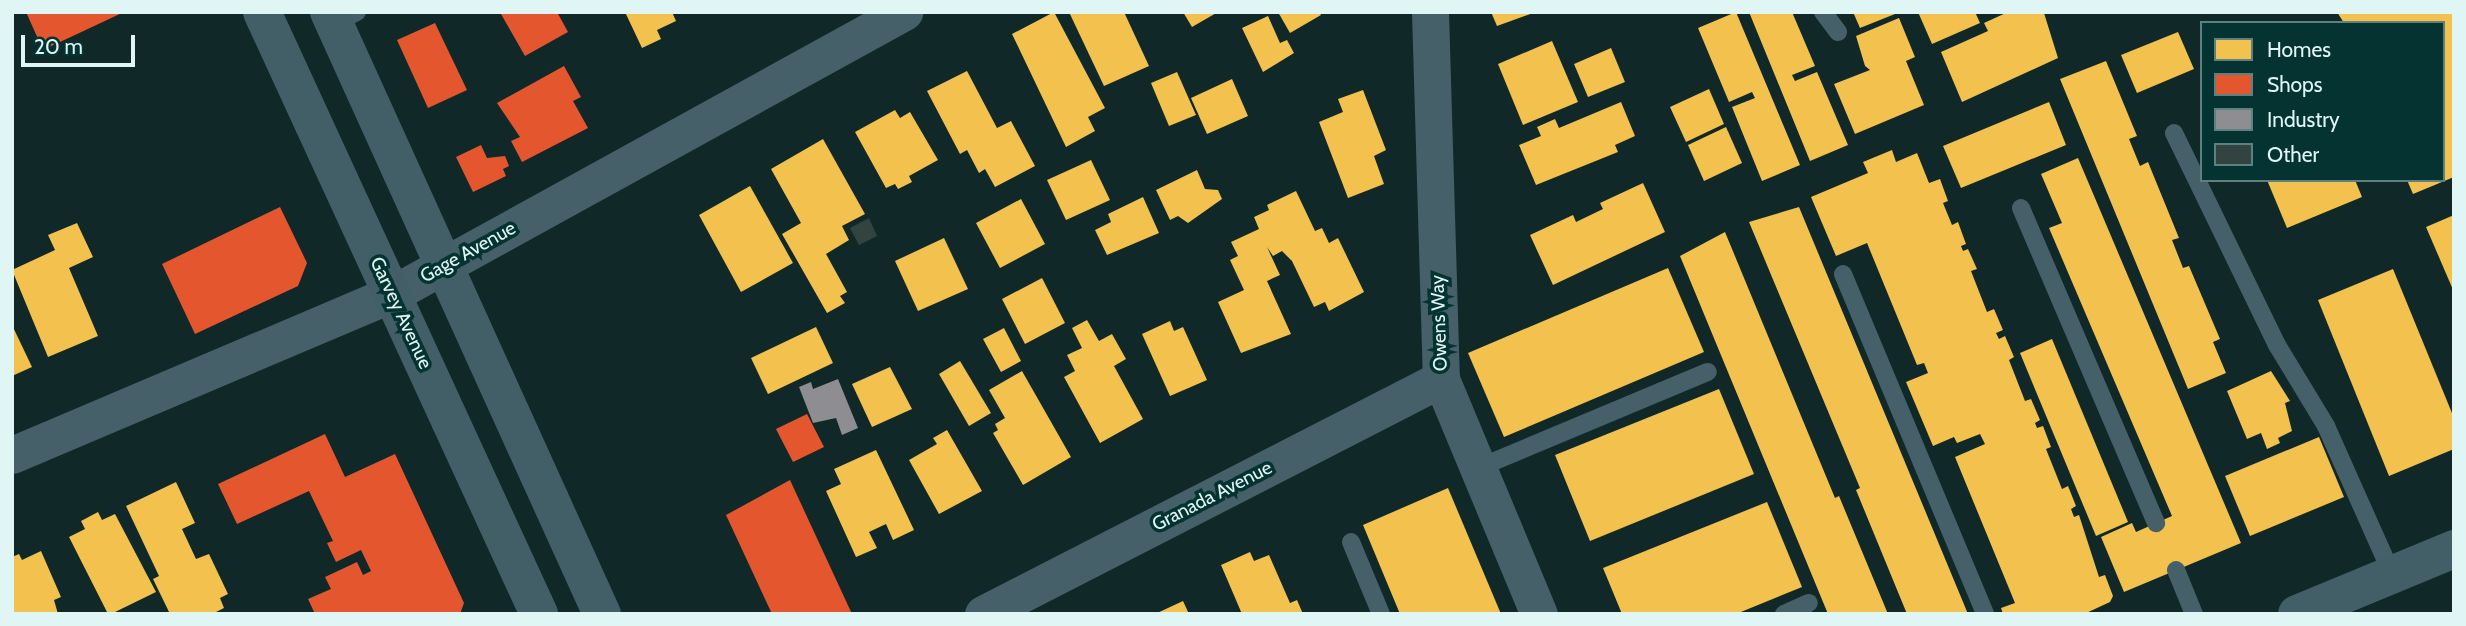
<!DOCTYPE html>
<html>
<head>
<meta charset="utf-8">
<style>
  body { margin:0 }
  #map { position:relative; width:2466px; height:626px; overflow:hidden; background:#102828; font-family:Cabin,sans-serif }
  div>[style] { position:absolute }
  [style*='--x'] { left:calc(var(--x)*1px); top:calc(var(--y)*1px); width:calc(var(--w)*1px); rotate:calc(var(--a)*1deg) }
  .homes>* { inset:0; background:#f2c14e }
  .shops>* { inset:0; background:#e4572e }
  .industry>* { inset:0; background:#8d8d92 }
  .building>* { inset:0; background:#334440 }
  .service>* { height:18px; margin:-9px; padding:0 9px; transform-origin:9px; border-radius:9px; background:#466069 }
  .minor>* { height:37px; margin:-18.5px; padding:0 18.5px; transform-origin:18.5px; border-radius:18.5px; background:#466069 }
  .primary>* { height:38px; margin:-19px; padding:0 19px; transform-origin:19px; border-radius:19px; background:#425f68 }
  span { translate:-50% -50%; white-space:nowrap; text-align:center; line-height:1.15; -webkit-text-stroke:7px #053332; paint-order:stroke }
  .street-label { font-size:19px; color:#e0f6f5 }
  .frame { position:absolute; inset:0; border:14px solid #e0f6f5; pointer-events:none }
  .legend { position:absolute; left:2200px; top:21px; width:245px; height:161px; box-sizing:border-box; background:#053332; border:2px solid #5d8180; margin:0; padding:9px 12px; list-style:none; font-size:21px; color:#e0f6f5 }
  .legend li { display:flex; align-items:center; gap:14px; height:35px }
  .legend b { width:35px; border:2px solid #5d8180 }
  .scale { position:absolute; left:21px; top:35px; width:114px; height:32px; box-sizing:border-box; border:4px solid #e0f6f5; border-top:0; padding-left:9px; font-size:21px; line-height:24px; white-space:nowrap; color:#e0f6f5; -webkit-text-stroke:5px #053332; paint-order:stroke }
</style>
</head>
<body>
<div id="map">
  <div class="homes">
    <div style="clip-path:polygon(625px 12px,672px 12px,676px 21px,657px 30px,661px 39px,642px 48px)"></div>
    <div style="clip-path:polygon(1054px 12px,1105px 108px,1088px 117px,1095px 131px,1066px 147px,1012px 34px)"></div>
    <div style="clip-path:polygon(1069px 12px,1124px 12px,1149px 66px,1104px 86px)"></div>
    <div style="clip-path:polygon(1183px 12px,1218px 12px,1192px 27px)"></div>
    <div style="clip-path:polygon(1278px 12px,1319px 12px,1321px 15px,1290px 33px)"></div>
    <div style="clip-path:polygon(1491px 12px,1536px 12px,1497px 26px)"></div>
    <div style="clip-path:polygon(1736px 12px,1800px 165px,1762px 181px,1732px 107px,1755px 98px,1752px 92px,1729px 102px,1698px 28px)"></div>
    <div style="clip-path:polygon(1749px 12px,1792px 12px,1815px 66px,1792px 75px,1795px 81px,1817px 72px,1848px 145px,1810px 161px)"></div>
    <div style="clip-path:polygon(1853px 12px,1900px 12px,1860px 28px)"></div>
    <div style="clip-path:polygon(1918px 12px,1975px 12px,1980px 23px,1932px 44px)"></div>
    <div style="clip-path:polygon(2008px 12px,2044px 13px,2058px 58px,1962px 102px,1941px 52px,1988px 31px,1984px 23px)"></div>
    <div style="clip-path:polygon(2337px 12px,2454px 12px,2454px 177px,2413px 194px,2407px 180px,2443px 180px,2443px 23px,2344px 23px)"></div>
    <div style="clip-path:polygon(1268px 16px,1280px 43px,1287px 40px,1294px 53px,1263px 72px,1242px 28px)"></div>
    <div style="clip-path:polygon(1899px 18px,1915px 57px,1906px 61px,1924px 105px,1855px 134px,1834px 84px,1870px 70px,1865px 66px,1856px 36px)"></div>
    <div style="clip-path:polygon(2178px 32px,2194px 69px,2137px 93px,2121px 55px)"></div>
    <div style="clip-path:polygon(1552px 41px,1578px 102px,1523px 125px,1498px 64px)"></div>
    <div style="clip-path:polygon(1611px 48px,1625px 82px,1588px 97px,1574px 64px)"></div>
    <div style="clip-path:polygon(2106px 61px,2137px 136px,2129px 139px,2140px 166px,2148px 162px,2179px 238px,2172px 240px,2183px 268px,2189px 266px,2220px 339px,2213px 342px,2226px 373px,2188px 389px,2060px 79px)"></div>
    <div style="clip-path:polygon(967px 71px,997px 128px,1011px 121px,1035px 166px,995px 187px,985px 169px,979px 173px,967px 150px,960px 154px,927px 91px)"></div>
    <div style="clip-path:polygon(1177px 72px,1196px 115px,1169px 126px,1151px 83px)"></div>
    <div style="clip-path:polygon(1232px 79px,1248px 116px,1207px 134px,1191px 98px)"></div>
    <div style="clip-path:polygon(1709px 89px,1724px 124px,1686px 142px,1670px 107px)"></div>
    <div style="clip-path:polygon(1363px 90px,1386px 150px,1374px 156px,1384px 184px,1348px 198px,1319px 122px,1343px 112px,1338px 99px)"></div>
    <div style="clip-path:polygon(1621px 102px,1635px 136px,1615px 145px,1618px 152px,1536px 185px,1519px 145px,1541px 136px,1537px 127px,1555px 119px,1559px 128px)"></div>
    <div style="clip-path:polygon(2049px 102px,2066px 145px,1961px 188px,1943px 146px)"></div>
    <div style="clip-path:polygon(895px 110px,900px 118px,910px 112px,938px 160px,909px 176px,912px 182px,898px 189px,895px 184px,886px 188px,855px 132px)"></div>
    <div style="clip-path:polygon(1726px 127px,1742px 163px,1704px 181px,1688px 145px)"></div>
    <div style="clip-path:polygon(823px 139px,865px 214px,842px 226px,849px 240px,826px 254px,847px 292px,840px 296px,845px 303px,827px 313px,782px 234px,801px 223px,771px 169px)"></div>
    <div style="clip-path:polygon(1892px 150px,1896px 162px,1917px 153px,1929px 183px,1940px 179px,1948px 201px,1943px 203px,1952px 225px,1958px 222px,1966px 244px,1961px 246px,1963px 251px,1968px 249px,1977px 269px,1971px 271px,1987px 312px,1994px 309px,2003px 330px,1996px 333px,1999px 339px,2005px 336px,2014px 357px,2009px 360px,2025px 401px,2031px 399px,2040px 420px,2035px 423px,2037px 428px,2043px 426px,2051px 447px,2046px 449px,2062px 489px,2068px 486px,2076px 506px,2071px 509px,2074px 517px,2079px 515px,2099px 577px,2105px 575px,2113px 596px,2110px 602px,2084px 614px,2003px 614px,2001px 608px,2015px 603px,1955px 457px,1985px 444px,1980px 434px,1957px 443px,1954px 437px,1933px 446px,1906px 382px,1928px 373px,1924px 363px,1917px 365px,1867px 243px,1836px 256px,1811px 197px,1868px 173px,1863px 162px)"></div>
    <div style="clip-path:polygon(2078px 158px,2241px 543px,2124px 592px,2101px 537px,2132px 523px,2136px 532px,2172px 516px,2049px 228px,2062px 223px,2041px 174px)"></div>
    <div style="clip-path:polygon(1091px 160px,1110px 200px,1066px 220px,1047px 180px)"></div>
    <div style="clip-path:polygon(1197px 170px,1205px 189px,1218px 190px,1222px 199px,1188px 223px,1178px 216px,1170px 220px,1156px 190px)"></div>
    <div style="clip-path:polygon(2267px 180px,2355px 180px,2362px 197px,2287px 228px)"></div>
    <div style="clip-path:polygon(1643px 183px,1665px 232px,1553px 285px,1530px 235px,1573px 215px,1576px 222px,1603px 209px,1600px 203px)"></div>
    <div style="clip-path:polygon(750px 186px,793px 263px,741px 292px,699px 215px)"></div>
    <div style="clip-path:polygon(1296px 191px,1315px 231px,1322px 228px,1329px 243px,1338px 238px,1364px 292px,1329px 311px,1325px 302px,1314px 307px,1292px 261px,1282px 251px,1273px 256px,1267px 247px,1280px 275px,1267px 281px,1291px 334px,1241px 353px,1218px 302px,1244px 290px,1230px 260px,1238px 256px,1231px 242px,1259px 229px,1254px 217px,1269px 210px,1267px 205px)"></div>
    <div style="clip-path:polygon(1143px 197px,1159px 233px,1107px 255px,1095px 230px,1111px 222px,1108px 214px)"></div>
    <div style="clip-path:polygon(1021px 199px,1045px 244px,1000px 268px,976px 223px)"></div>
    <div style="clip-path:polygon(1799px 207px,1968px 614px,1907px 614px,1856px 490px,1860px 488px,1749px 222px)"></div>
    <div style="clip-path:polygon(2454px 215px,2454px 292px,2426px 227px)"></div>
    <div style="clip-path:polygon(77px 223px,93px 257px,69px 268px,98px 336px,48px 357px,12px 270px,55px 250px,48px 235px)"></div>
    <div style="clip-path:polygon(1725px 232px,1835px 498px,1839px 496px,1888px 614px,1828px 614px,1680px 256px)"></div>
    <div style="clip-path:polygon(944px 238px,968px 289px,918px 311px,895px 261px)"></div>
    <div style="clip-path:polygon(1668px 268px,1704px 352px,1504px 437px,1468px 353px)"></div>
    <div style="clip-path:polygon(2393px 269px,2454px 418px,2454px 449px,2389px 476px,2318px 300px)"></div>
    <div style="clip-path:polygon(1042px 278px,1065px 323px,1025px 344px,1002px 299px)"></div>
    <div style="clip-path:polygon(1087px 320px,1099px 341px,1112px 334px,1126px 359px,1114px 366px,1143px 419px,1100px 443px,1064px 377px,1075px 371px,1067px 355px,1082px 348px,1072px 328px)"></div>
    <div style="clip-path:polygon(1170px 321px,1174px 331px,1183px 327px,1207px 380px,1170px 396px,1142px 334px)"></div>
    <div style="clip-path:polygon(12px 325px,32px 367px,12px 376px)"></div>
    <div style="clip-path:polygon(816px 327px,833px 363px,768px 394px,751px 358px)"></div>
    <div style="clip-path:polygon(1004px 328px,1021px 361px,1001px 372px,983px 339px)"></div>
    <div style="clip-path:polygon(2052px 339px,2128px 522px,2096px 536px,2020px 353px)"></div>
    <div style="clip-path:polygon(960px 361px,991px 413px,969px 426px,939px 374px)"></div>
    <div style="clip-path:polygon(890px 367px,912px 409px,872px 427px,852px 384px)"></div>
    <div style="clip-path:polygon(1022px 371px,1071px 457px,1023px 485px,993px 433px,998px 430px,995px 424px,1005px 418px,989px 390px)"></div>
    <div style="clip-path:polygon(2271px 371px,2290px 401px,2285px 403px,2292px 431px,2278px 438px,2280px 443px,2267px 449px,2261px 433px,2247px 439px,2227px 391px)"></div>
    <div style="clip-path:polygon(1719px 389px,1754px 474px,1590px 541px,1555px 455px)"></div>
    <div style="clip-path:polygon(947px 430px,982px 491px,939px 514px,909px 460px,937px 444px,933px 438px)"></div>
    <div style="clip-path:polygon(2319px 437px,2344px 497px,2250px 536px,2225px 476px)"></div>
    <div style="clip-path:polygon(876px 450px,914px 530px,893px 540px,886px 524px,869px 532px,877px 548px,856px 557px,826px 491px,841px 484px,834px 469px)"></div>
    <div style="clip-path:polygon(176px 482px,195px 523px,182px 529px,196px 559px,209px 554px,228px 594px,220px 598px,224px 608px,212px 614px,170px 614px,153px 579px,159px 576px,126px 506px)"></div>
    <div style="clip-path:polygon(1448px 488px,1501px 614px,1400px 614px,1363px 525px)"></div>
    <div style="clip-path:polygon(1767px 502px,1802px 587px,1736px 614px,1622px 614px,1603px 568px)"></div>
    <div style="clip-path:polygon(98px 512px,102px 520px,115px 514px,156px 592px,111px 614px,103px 614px,107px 612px,69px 537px,85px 529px,81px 521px)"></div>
    <div style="clip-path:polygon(41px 551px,61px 597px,54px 600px,58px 614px,12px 614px,12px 557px,19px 554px,22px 560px)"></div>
    <div style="clip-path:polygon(1250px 552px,1254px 561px,1269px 555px,1290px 603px,1297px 600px,1303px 614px,1242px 614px,1221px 565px)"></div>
    <div style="clip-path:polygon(1183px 601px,1189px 614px,1155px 614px)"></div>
  </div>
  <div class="shops">
    <div style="clip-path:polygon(26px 12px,124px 12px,43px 50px)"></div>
    <div style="clip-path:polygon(505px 12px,557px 12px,568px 32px,525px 56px,501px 14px)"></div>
    <div style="clip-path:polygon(435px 23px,467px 90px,428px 108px,397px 40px)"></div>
    <div style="clip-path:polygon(564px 66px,581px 97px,573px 101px,588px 128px,522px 162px,511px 141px,520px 137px,497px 103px)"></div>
    <div style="clip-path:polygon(481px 145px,487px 158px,505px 156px,509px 166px,503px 169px,506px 176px,473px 192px,456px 157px)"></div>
    <div style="clip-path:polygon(280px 207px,307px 263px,298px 286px,195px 334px,162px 264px)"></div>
    <div style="clip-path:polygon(807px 414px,824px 447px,793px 462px,776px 429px)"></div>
    <div style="clip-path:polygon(325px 434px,345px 477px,395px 454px,464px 603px,460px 614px,315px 614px,308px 599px,331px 589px,325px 577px,357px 562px,363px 575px,371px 571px,361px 550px,336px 562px,327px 543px,333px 541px,309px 491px,237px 524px,218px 484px)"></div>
    <div style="clip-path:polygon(790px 480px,852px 614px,772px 614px,726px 515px)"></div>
  </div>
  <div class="industry">
    <div style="clip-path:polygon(838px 379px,858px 428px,842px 435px,836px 418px,813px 423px,799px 387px,811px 382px,813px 389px)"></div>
  </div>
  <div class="building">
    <div style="clip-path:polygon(869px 218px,877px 236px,859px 245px,850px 228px)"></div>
  </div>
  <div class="service">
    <div style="--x:1823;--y:12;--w:25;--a:53"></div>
    <div style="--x:334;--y:24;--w:26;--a:-28"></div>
    <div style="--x:2174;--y:133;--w:236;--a:64.1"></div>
    <div style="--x:2277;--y:345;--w:95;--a:58.8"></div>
    <div style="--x:2326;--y:426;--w:162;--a:66"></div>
    <div style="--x:2021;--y:208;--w:343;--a:66.8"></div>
    <div style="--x:1843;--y:274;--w:368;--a:67.3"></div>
    <div style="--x:1478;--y:468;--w:249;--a:-22.7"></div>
    <div style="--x:1351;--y:542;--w:78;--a:67.4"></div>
    <div style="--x:2176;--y:570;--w:48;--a:67.8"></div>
    <div style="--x:1784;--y:614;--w:27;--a:-24"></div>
  </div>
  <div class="minor">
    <div style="--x:1430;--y:12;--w:367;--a:88.3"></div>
    <div style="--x:1441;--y:379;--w:255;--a:67.4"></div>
    <div style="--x:12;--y:455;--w:413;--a:-23"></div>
    <div style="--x:392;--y:294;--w:585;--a:-28.85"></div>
    <div style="--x:983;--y:614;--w:515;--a:-27.16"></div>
  </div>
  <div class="primary">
    <div style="--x:262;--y:12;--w:663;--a:65.29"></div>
    <div style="--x:329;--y:12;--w:661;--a:65.61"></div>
    <div style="--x:2297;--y:614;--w:170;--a:-22.5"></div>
  </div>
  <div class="street-label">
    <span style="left:468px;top:252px;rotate:-29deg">Gage Avenue</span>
    <span style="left:401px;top:313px;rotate:65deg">Garvey Avenue</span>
    <span style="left:1439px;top:323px;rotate:-92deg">Owens Way</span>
    <span style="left:1212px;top:496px;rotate:-27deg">Granada Avenue</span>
  </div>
  <div class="frame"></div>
  <ul class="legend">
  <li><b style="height:19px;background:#f2c14e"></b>Homes</li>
  <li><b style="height:19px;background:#e4572e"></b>Shops</li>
  <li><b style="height:19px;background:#8d8d92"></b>Industry</li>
  <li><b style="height:19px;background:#334440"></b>Other</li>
  </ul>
  <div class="scale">20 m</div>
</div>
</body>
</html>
